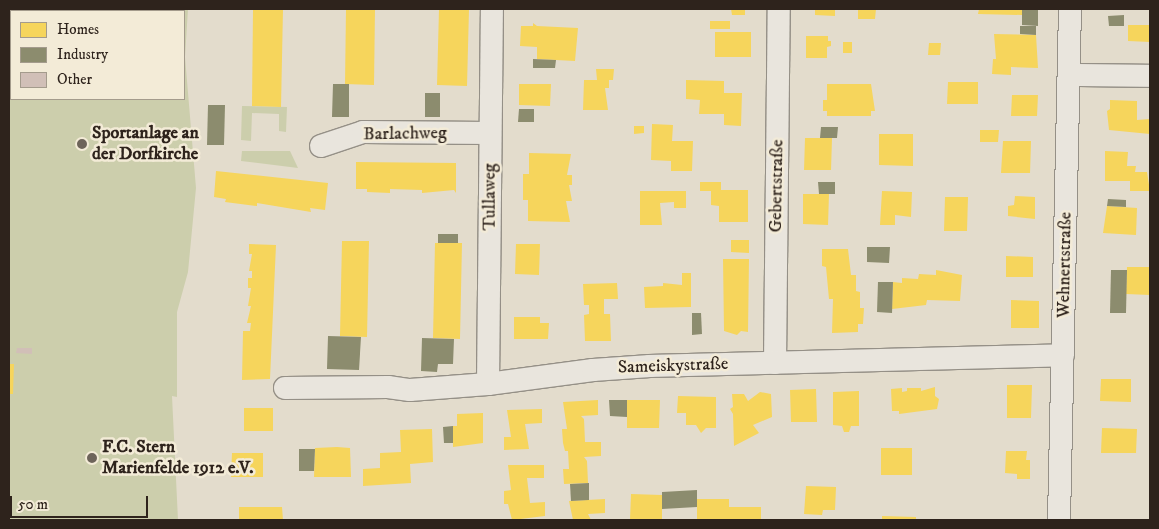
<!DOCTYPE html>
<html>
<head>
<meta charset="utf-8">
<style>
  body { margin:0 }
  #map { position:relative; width:1159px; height:529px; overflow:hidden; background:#e3dccc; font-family:"IM FELL DW Pica",serif }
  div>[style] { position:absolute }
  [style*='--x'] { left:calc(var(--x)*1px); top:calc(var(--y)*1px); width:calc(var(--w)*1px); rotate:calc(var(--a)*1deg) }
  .green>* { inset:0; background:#ccceac }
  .homes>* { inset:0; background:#f6d55c }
  .industry>* { inset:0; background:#8c8c6e }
  .building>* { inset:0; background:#d1bfb7 }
  .roads { filter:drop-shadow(1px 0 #959087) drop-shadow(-1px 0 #959087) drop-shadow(0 1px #959087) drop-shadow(0 -1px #959087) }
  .street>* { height:22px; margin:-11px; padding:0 11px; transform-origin:11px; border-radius:11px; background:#e9e5dd }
  .dots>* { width:14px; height:14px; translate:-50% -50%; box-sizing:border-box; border:2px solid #f3ebd7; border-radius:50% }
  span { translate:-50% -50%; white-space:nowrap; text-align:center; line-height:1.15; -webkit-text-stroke:5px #f3ebd7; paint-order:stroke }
  .poi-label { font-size:18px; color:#2e231c; font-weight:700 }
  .left { translate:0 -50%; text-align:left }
  .street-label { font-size:18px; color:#2e231c }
  .frame { position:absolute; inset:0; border:10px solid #2e231c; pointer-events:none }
  .legend { position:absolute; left:10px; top:10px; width:175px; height:90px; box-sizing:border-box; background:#f3ebd7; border:1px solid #a49b8c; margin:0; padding:6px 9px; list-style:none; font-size:15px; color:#2e231c }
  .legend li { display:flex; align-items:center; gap:10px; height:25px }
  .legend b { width:25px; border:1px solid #a49b8c }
  .scale { position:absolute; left:10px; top:496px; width:138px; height:22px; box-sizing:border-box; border:2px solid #2e231c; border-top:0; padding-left:6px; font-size:15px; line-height:18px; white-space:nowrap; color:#2e231c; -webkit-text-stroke:4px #f3ebd7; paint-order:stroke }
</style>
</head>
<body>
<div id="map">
  <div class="green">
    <div style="clip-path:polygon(evenodd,9px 9px,188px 9px,185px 57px,196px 188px,188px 272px,177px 312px,177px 397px,172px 396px,178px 520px,9px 520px,9px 9px,11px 11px,184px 11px,184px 99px,11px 99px,11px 11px)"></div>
    <div style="clip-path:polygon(242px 106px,287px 107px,286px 132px,279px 131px,279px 114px,252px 113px,251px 141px,241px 140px)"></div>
    <div style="clip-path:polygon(242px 151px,290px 151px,298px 168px,241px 161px)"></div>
  </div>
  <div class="homes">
    <div style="clip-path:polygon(253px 9px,283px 9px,281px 107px,252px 106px)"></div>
    <div style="clip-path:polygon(346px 9px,375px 9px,374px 85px,345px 84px)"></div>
    <div style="clip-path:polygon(439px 9px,469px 9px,467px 86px,437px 85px)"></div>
    <div style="clip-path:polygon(731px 9px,745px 9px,745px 15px,732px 15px)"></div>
    <div style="clip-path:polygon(815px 9px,835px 9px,835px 16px,815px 15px)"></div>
    <div style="clip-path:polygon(858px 9px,876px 9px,875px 19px,858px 19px)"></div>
    <div style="clip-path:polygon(979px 9px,1022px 9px,1022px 15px,978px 14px)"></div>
    <div style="clip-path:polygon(710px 21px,730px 21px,730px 29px,710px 29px)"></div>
    <div style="clip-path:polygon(533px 23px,537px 26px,578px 28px,575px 61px,537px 59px,537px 47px,520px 46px,521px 26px,533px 26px)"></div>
    <div style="clip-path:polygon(1128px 25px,1150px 25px,1150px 42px,1128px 41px)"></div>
    <div style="clip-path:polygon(715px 32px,751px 32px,751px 57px,715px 57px)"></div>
    <div style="clip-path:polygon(994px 34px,1036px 35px,1038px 68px,1011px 67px,1011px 75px,992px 74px,993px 59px,996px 59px)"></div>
    <div style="clip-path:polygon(806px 36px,828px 36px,828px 41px,831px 41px,831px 46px,827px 47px,827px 58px,806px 58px)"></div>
    <div style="clip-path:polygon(843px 42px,852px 42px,852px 53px,843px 53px)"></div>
    <div style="clip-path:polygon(929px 43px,941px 43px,940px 55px,928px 55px)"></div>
    <div style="clip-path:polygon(596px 69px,614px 69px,613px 80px,609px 80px,609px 88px,605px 88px,608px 110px,583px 110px,584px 80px,597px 80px)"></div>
    <div style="clip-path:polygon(686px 80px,724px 81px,724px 93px,742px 93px,741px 126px,724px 125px,724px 114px,699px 114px,700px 100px,686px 99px)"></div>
    <div style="clip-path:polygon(948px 82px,978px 82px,978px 104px,947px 104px)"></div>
    <div style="clip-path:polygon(519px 84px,551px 84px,550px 106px,519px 105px)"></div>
    <div style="clip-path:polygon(827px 84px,871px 84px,875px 111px,871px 111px,871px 116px,827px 116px,827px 111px,823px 111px,823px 100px,827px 100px)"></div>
    <div style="clip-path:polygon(1012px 95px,1038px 95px,1037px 116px,1011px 116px)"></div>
    <div style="clip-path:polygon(1110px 100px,1137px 101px,1137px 120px,1150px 119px,1150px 134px,1109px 130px,1107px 111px,1110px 109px)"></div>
    <div style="clip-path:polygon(652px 124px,673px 125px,672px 141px,693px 141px,692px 171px,671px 171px,671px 161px,651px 160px)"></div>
    <div style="clip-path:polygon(634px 126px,644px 126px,644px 133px,634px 134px)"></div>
    <div style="clip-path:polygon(980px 130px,999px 130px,998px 142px,980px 142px)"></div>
    <div style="clip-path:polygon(879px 134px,913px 134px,913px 166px,879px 165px)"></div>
    <div style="clip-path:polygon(805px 138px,832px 138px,831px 170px,804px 170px)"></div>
    <div style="clip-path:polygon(1003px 141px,1031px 141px,1030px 173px,1001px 173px)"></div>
    <div style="clip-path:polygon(1105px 151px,1128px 152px,1127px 166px,1136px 166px,1135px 172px,1147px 172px,1150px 191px,1130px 191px,1130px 181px,1105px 181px)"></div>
    <div style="clip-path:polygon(529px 153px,571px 154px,567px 175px,572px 175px,572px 185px,569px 185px,572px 201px,566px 201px,570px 222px,528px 221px,528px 200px,523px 200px,523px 174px,529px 174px)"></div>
    <div style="clip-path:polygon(356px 162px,456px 163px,456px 193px,454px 190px,422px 193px,422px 190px,390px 189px,390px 193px,367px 192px,367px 189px,356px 189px)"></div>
    <div style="clip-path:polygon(216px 171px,328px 183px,325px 210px,310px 208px,311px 212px,257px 203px,257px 206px,225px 202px,226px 199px,214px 197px)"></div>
    <div style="clip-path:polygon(700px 182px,721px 182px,721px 190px,748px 190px,748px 222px,719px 222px,719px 206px,711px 205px,711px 191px,700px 191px)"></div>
    <div style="clip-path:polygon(640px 191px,686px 191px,686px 208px,674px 208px,674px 202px,660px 203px,662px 225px,640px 225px)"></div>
    <div style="clip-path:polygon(882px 191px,912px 192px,911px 217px,895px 215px,895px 225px,880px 225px)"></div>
    <div style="clip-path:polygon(803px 194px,829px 194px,828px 225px,803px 224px)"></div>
    <div style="clip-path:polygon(1015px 196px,1035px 197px,1035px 219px,1008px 216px,1008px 206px,1014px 205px)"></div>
    <div style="clip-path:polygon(945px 197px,968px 197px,967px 231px,944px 231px)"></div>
    <div style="clip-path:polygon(1107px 206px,1137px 208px,1136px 235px,1103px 233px)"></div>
    <div style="clip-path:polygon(731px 240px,749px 240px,749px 253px,731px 252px)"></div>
    <div style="clip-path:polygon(342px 241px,369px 241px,367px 337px,340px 336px)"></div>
    <div style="clip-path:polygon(435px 243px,462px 243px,460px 339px,433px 338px)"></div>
    <div style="clip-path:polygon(249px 244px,276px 245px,270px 379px,242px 380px,243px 331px,250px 331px,251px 323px,247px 323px,251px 306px,248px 306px,251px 288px,248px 288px,248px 278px,252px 278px,252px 271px,249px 271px,252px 254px,249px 254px)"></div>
    <div style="clip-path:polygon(516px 244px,540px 244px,539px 275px,515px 274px)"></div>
    <div style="clip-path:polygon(822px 249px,848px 249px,851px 275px,856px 275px,856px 291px,860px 292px,860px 308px,864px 308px,863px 324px,858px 324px,858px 332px,832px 333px,833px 299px,829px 299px,826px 267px,822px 266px)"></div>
    <div style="clip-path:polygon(1006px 256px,1033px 257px,1033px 277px,1006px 277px)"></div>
    <div style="clip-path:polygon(723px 259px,749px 259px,748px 332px,741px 331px,737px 335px,724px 331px)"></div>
    <div style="clip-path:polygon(1127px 267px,1150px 267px,1150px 295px,1126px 294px)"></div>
    <div style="clip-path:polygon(936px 270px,962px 275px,960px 301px,927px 300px,926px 305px,892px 309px,893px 282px,902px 283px,902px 278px,918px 279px,919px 274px,936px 275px)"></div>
    <div style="clip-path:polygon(682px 273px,691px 273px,691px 307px,645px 308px,644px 287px,663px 286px,663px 283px,682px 285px)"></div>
    <div style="clip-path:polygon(617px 283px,618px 299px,604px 299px,604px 314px,610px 314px,611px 341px,585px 341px,584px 315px,589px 314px,589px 305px,584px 305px,583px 284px)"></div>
    <div style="clip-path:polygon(1011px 300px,1039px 301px,1039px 328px,1011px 328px)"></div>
    <div style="clip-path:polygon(514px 317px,540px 317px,540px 323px,549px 323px,548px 339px,514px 339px)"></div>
    <div style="clip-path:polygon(9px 364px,14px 364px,13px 394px,9px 394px)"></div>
    <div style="clip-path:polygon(1101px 379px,1131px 379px,1131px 402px,1100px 401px)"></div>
    <div style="clip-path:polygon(1007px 385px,1032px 385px,1031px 418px,1007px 418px)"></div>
    <div style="clip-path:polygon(935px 387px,935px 396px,939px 399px,937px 409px,899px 414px,899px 411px,892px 411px,891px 389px,902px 388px,902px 392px,907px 391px,907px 388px,921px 388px,921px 391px)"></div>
    <div style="clip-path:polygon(816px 389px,817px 422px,791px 422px,790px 390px)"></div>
    <div style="clip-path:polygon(859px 391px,859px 426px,851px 426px,849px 432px,844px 432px,842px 426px,833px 425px,833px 392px)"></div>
    <div style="clip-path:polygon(760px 392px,771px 394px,772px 417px,753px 425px,759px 433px,734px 446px,733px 414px,730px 409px,733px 407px,732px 394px,744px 394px,748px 401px)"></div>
    <div style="clip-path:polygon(678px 396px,716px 397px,716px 428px,706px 428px,701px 433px,696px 425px,686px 425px,686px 413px,677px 413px)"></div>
    <div style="clip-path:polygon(598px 400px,598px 415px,581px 416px,584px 419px,585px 442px,601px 442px,601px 456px,584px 457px,587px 461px,588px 483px,564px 484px,563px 469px,569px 469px,568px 451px,565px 451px,563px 443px,562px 429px,567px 429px,563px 402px)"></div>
    <div style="clip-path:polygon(627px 400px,660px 400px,659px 428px,627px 428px)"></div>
    <div style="clip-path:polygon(244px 408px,273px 408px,273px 431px,244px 431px)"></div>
    <div style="clip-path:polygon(542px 409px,542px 423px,525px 424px,529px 449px,504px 450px,504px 437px,511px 437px,507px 410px)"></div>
    <div style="clip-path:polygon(483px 413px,483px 443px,453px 447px,453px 426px,457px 426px,457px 414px)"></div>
    <div style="clip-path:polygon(1102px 428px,1137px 429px,1136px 453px,1101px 453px)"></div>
    <div style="clip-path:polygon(432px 429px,433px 462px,410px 464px,411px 483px,363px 486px,363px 469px,380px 468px,380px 453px,401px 452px,400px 430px)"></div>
    <div style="clip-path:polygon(337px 447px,350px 448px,351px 477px,314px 477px,315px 448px)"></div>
    <div style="clip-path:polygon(881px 448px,912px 448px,912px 475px,881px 475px)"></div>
    <div style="clip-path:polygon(1006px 451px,1027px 451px,1026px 460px,1030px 460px,1030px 479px,1017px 479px,1017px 474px,1005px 473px)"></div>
    <div style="clip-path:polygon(232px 453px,263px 453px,263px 477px,231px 477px)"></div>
    <div style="clip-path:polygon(508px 465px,544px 465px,544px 478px,527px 478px,530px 503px,545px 502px,545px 516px,512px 520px,508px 504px,504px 504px,504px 491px,511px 490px)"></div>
    <div style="clip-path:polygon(806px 486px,836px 487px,835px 510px,823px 510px,822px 515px,804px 514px)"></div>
    <div style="clip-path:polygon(631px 494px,662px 495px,662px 520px,630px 520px)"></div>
    <div style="clip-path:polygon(605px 499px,605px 513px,588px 514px,591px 520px,573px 520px,569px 501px)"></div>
    <div style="clip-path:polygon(697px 499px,729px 499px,729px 507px,761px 507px,761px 520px,697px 520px)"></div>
    <div style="clip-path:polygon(239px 507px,282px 507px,283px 520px,239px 520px)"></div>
    <div style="clip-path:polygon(882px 516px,916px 517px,916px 520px,882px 520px)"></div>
  </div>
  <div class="industry">
    <div style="clip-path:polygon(1022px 9px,1038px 9px,1038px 26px,1022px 25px)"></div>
    <div style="clip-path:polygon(1124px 15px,1124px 26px,1109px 26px,1108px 16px)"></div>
    <div style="clip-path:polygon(1020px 26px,1036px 26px,1036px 35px,1020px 34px)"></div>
    <div style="clip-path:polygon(533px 59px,556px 60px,555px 68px,533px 68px)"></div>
    <div style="clip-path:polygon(333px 84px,349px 84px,349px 117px,332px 117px)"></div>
    <div style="clip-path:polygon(425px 93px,440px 93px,440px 117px,425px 117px)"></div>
    <div style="clip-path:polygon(208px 105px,225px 105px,224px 145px,207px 145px)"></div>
    <div style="clip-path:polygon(519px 109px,534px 109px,534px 122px,518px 122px)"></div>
    <div style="clip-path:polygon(821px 127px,838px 127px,837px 138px,820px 138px)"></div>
    <div style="clip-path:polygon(818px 182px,835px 182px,835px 194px,819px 194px)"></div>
    <div style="clip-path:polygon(1108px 199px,1126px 200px,1126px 207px,1107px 206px)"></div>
    <div style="clip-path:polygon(438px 234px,458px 234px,458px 243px,438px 243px)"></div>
    <div style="clip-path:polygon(867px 247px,890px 247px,889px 263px,867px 262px)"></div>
    <div style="clip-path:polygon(1111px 270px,1127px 270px,1126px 313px,1110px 313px)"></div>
    <div style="clip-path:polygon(878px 282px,893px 282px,892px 313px,877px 312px)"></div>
    <div style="clip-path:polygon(692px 313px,701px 313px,702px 334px,692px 335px)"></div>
    <div style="clip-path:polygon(328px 336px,361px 337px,359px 370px,327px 369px)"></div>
    <div style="clip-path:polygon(422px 338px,454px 339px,453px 364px,438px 364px,437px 372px,421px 371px)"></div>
    <div style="clip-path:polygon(609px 400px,627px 400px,627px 417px,610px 416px)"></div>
    <div style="clip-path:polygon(453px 426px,453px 443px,444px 443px,443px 427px)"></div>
    <div style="clip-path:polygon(299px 449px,315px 449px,314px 471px,299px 471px)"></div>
    <div style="clip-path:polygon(589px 483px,589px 500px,571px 501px,570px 484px)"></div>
    <div style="clip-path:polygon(697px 490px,697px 507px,662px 509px,662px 492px)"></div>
  </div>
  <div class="building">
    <div style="clip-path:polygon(17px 348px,32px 348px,32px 354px,16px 353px)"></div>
  </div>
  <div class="roads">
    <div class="street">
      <div style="--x:1069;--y:75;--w:81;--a:0.7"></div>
      <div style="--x:321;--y:146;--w:44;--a:-18.4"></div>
      <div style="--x:363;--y:132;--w:127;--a:0.5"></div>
      <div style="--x:775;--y:363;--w:354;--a:-89.4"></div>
      <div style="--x:488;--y:384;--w:375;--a:-89.4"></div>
      <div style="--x:285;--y:388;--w:103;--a:-0.6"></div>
      <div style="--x:388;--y:387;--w:22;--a:8"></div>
      <div style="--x:410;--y:390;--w:78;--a:-4.4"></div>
      <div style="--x:488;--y:384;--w:106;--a:-7.6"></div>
      <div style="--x:593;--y:370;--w:57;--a:-4"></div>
      <div style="--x:650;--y:366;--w:413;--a:-1.5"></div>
      <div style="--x:1059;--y:520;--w:511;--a:-88.77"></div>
    </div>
  </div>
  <div class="dots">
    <div style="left:82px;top:144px;background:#6d645a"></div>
    <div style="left:92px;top:458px;background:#6d645a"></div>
  </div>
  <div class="poi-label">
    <span class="left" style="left:92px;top:144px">Sportanlage an<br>der Dorfkirche</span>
    <span class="left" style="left:102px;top:458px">F.C. Stern<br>Marienfelde 1912 e.V.</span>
  </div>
  <div class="street-label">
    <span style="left:405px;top:134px;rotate:-1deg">Barlachweg</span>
    <span style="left:777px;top:186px;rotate:-89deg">Gebertstraße</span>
    <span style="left:490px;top:197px;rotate:-90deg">Tullaweg</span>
    <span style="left:1065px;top:265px;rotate:-89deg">Wehnertstraße</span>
    <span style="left:673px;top:366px;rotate:-2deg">Sameiskystraße</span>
  </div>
  <div class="frame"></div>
  <ul class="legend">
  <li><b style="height:14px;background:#f6d55c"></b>Homes</li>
  <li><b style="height:14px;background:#8c8c6e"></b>Industry</li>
  <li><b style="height:14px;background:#d1bfb7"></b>Other</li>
  </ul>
  <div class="scale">50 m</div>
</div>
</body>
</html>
